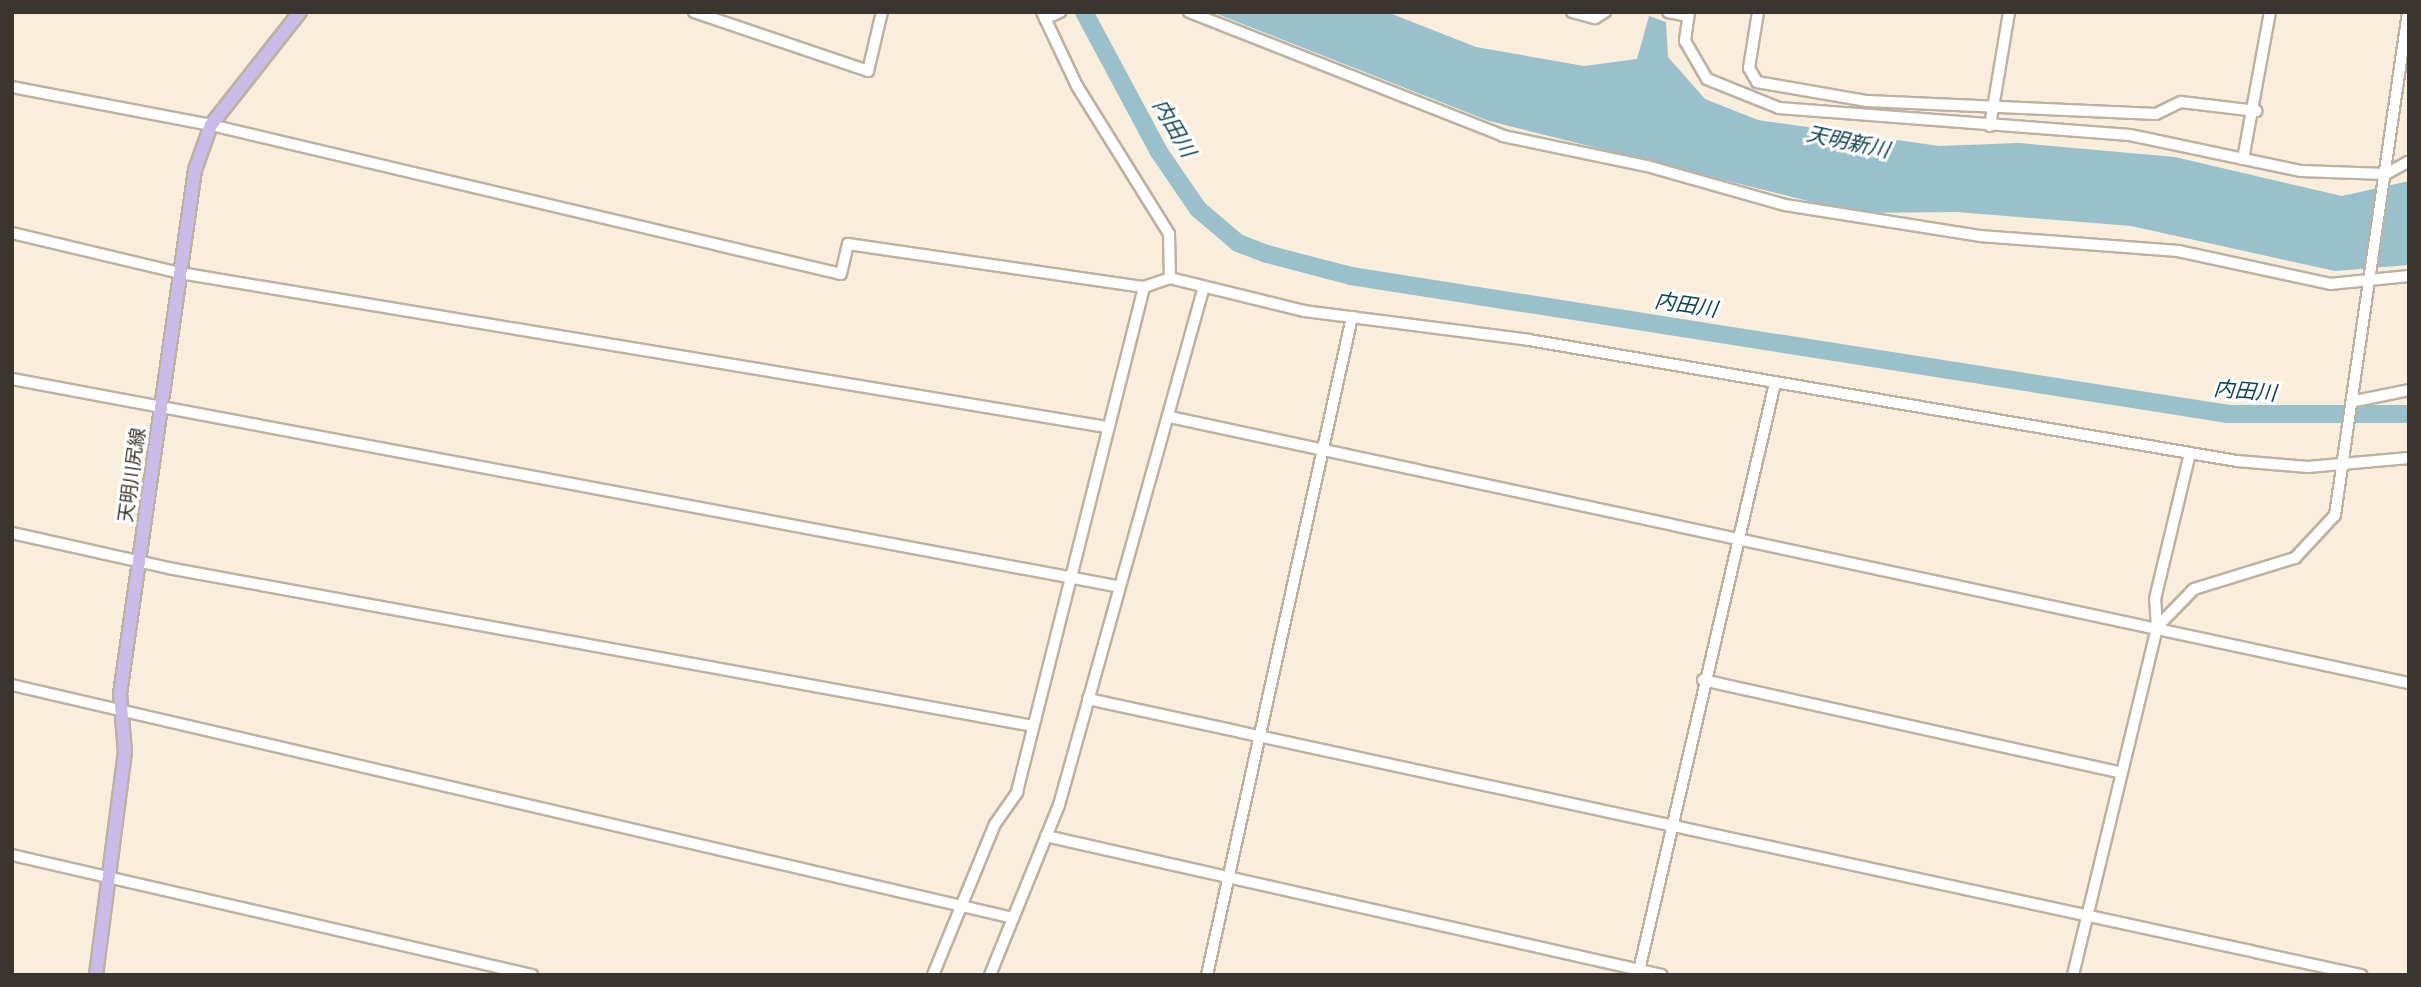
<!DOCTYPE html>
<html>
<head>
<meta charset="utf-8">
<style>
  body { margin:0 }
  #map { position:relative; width:2421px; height:987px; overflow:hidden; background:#f9eedc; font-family:"Fira Sans Condensed","Noto Sans JP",sans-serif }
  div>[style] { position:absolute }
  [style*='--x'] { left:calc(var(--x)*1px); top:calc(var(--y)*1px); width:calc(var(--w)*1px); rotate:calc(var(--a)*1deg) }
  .water>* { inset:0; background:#99c0cb }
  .river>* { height:18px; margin:-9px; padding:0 9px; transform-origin:9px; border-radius:9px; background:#99c0cb }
  .roads { filter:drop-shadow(2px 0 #bcb2a1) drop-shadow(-2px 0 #bcb2a1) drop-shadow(0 2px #bcb2a1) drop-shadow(0 -2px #bcb2a1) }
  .minor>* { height:10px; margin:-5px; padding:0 5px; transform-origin:5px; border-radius:5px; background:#fff }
  .major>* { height:12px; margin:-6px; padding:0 6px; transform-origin:6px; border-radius:6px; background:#cabbe8 }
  span { translate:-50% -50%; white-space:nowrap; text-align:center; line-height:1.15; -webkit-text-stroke:6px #fff; paint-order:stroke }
  .street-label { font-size:19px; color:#3a362f }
  .water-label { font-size:21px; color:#0c4653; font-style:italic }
  .frame { position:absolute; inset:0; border:14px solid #3a362f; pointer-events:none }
</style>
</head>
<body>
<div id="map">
  <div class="water">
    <div style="clip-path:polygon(1212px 12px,1387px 12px,1476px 47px,1584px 66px,1637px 59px,1649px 16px,1666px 22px,1668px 57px,1705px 99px,1758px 120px,1939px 146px,2019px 143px,2175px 157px,2342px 196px,2409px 181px,2409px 265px,2335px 271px,2131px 226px,1957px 212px,1856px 213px,1489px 121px)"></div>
  </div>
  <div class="river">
    <div style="--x:1084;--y:12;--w:159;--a:61.8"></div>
    <div style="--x:1159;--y:152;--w:69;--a:55.6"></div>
    <div style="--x:1198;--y:209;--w:52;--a:40.4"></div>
    <div style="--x:1238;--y:243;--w:31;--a:21"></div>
    <div style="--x:1267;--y:254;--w:87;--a:14.7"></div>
    <div style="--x:1351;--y:276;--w:888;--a:8.94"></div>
    <div style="--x:2228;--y:414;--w:181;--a:0"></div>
  </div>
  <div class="roads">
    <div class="minor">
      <div style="--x:694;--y:12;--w:184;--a:18.7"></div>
      <div style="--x:868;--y:71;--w:61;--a:-76.7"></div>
      <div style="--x:1042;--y:12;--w:82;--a:64.7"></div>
      <div style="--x:1077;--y:86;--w:174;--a:58.1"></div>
      <div style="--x:1169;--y:234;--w:44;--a:88.7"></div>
      <div style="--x:1189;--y:12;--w:338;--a:21.5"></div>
      <div style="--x:1503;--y:136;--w:147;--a:11.8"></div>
      <div style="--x:1647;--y:166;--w:143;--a:15.8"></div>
      <div style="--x:1785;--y:205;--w:197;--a:9"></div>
      <div style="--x:1980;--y:236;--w:199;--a:4.3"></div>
      <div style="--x:2178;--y:251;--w:156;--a:12.2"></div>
      <div style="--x:2330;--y:284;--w:79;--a:-5.8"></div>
      <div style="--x:1572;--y:12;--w:24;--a:15"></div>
      <div style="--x:1595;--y:18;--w:12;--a:-31"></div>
      <div style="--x:1668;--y:12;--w:20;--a:11"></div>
      <div style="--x:1689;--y:12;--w:29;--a:98"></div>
      <div style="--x:1685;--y:41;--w:44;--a:59.9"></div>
      <div style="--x:1707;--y:79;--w:78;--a:21.9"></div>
      <div style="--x:1779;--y:108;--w:352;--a:4.4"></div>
      <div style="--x:2130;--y:135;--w:175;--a:11.9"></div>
      <div style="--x:2301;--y:171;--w:85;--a:2"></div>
      <div style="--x:2386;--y:174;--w:26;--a:-29"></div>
      <div style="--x:1758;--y:12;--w:57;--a:99.1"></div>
      <div style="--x:1749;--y:68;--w:16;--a:60"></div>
      <div style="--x:1757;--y:82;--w:112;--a:9.8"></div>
      <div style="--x:1867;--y:101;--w:289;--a:2.6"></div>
      <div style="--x:2156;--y:114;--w:28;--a:-26"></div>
      <div style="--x:2181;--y:102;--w:76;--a:6.8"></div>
      <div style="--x:1045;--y:19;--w:17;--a:-25"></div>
      <div style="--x:12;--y:87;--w:203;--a:10.8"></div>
      <div style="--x:211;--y:125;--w:647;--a:13.31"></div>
      <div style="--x:841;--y:274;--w:31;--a:-77"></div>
      <div style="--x:848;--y:244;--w:299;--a:8.3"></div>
      <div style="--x:1144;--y:287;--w:28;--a:-19"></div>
      <div style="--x:1170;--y:278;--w:138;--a:13.8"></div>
      <div style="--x:1304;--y:311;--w:227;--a:7.3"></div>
      <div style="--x:1529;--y:340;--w:718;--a:9.7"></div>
      <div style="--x:2237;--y:461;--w:71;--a:4.8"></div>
      <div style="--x:2308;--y:467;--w:101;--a:-5.1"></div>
      <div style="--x:1990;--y:126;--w:116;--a:-80.5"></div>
      <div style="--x:2243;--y:159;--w:149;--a:-79.6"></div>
      <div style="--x:12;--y:233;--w:173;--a:13.4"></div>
      <div style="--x:180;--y:273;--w:939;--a:9.44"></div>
      <div style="--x:12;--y:379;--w:1123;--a:10.62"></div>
      <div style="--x:2355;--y:401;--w:55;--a:-11.5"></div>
      <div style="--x:1170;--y:417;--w:1267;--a:12.12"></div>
      <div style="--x:12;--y:533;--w:160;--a:12.6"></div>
      <div style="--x:168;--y:568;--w:879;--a:10.35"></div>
      <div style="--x:2157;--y:626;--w:27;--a:-94"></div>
      <div style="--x:2155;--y:599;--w:150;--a:-76.5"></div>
      <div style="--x:1703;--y:680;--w:426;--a:12.5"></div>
      <div style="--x:12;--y:685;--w:1028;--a:13.1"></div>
      <div style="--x:1088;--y:699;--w:1303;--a:12.23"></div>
      <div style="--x:1046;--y:836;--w:631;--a:12.72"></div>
      <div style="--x:12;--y:855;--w:534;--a:12.99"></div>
      <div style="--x:933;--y:975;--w:163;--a:-67.7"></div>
      <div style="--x:995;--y:824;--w:39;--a:-55"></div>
      <div style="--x:1017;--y:792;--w:521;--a:-75.88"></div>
      <div style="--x:990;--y:975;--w:183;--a:-67.9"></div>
      <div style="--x:1059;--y:805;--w:535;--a:-74.38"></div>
      <div style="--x:1207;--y:975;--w:674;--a:-77.57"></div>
      <div style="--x:1638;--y:975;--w:608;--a:-76.97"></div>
      <div style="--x:2073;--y:975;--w:358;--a:-76.4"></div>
      <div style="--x:2157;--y:627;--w:53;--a:-45.8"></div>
      <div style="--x:2194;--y:589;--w:106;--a:-17.1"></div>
      <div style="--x:2295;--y:558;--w:59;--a:-47.1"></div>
      <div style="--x:2335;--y:515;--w:508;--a:-81.74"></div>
    </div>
    <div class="major">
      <div style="--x:96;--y:975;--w:225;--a:-82.6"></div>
      <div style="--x:125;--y:752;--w:58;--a:-94.9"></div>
      <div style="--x:120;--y:694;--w:529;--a:-81.85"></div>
      <div style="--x:195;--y:170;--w:48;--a:-70.4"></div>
      <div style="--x:211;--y:125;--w:144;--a:-51.8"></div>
    </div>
  </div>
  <div class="street-label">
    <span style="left:132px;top:475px;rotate:-82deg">天明川尻線</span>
  </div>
  <div class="water-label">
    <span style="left:1174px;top:128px;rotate:60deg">内田川</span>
    <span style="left:1848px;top:142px;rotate:12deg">天明新川</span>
    <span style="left:1686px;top:305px;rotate:9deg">内田川</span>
    <span style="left:2245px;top:391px;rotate:5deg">内田川</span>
  </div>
  <div class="frame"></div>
</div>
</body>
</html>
